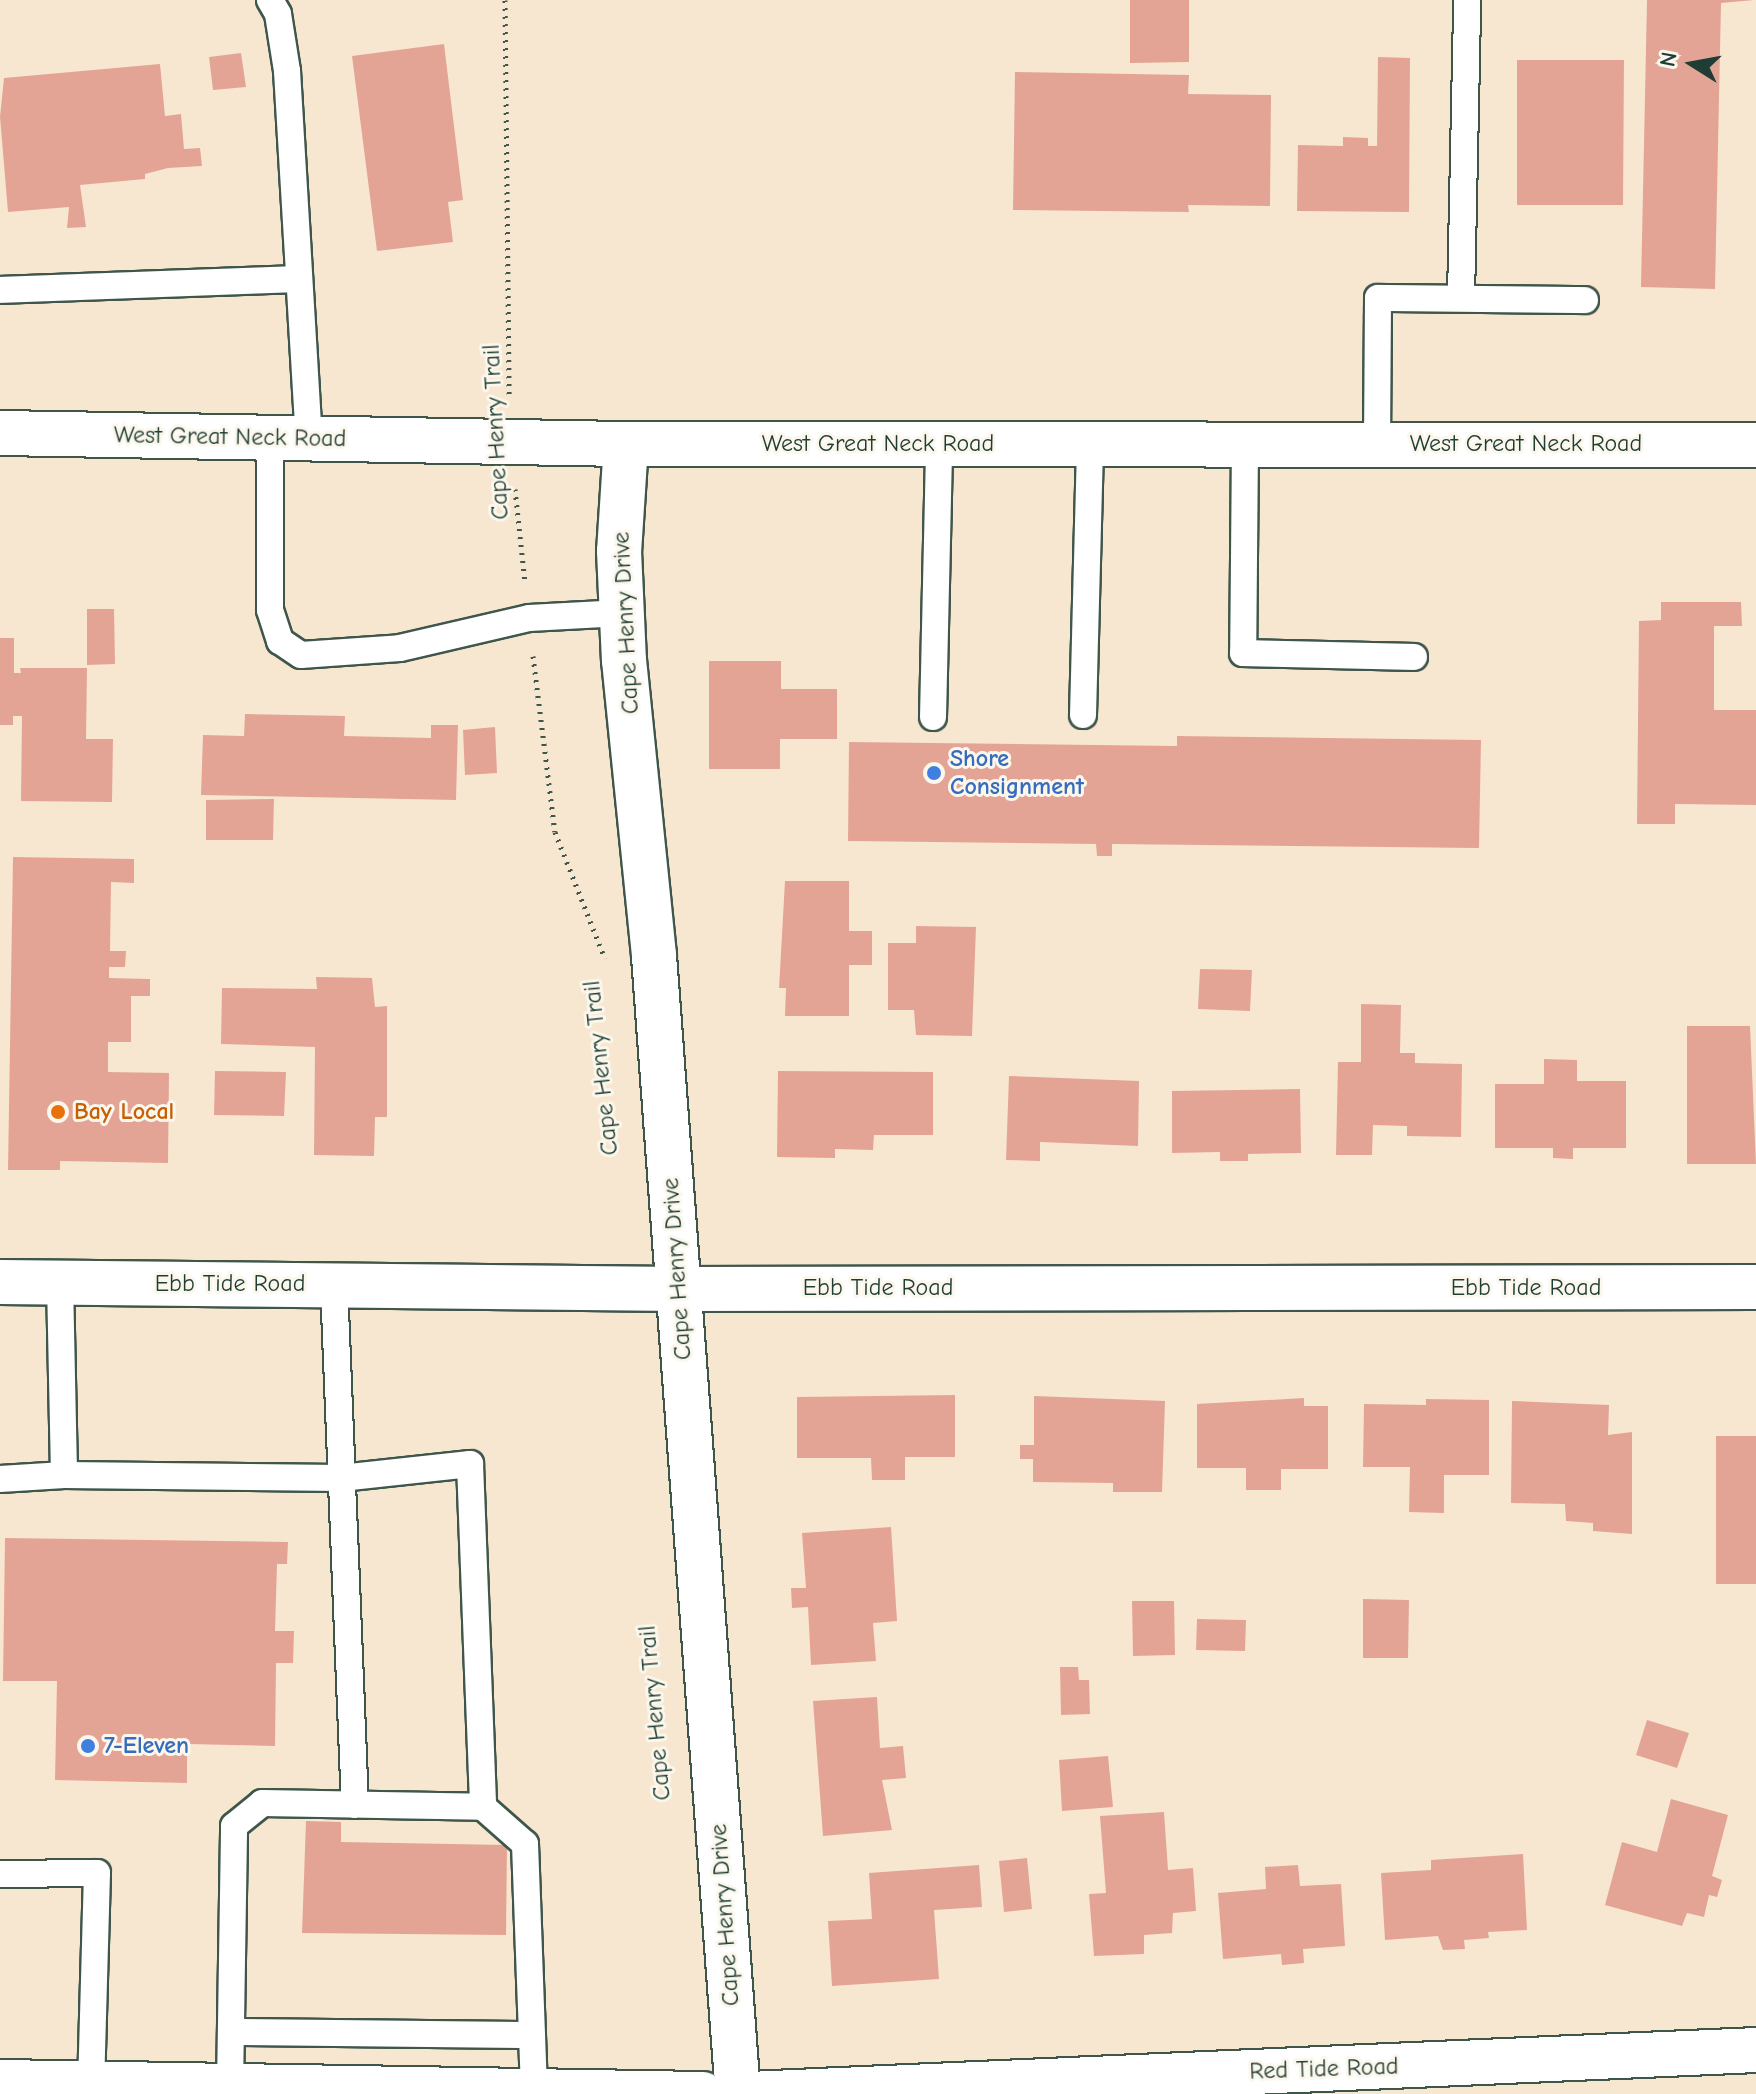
<!DOCTYPE html>
<html>
<head>
<meta charset="utf-8">
<style>
  body { margin:0 }
  #map { position:relative; width:1756px; height:2094px; overflow:hidden; background:#f7e7d0; font-family:"Comic Neue",sans-serif }
  div>[style] { position:absolute }
  [style*='--x'] { left:calc(var(--x)*1px); top:calc(var(--y)*1px); width:calc(var(--w)*1px); rotate:calc(var(--a)*1deg) }
  .building>* { inset:0; background:#e4a495 }
  .path>* { height:5px; margin-top:-2.5px; transform-origin:0; background:repeating-linear-gradient(90deg,#3f564b 0 2px,transparent 0 8px) }
  .roads { filter:drop-shadow(2px 0 #3f564b) drop-shadow(-2px 0 #3f564b) drop-shadow(0 2px #3f564b) drop-shadow(0 -2px #3f564b) }
  .lane>* { height:26px; margin:-13px; padding:0 13px; transform-origin:13px; border-radius:13px; background:#fff }
  .street>* { height:44px; margin:-22px; padding:0 22px; transform-origin:22px; border-radius:22px; background:#fff }
  .secondary>* { height:44px; margin:-22px; padding:0 22px; transform-origin:22px; border-radius:22px; background:#fff }
  .dots>* { width:22px; height:22px; translate:-50% -50%; box-sizing:border-box; border:4px solid #fbf7ec; border-radius:50% }
  span { translate:-50% -50%; white-space:nowrap; text-align:center; line-height:1.15; -webkit-text-stroke:6px #fbf7ec; paint-order:stroke }
  .street-label { font-size:24px; color:#1f3d34 }
  .shop-label { font-size:24px; color:#366cbe; font-weight:700 }
  .left { translate:0 -50%; text-align:left }
  .food-label { font-size:24px; color:#c56008; font-weight:700 }
  .north { position:absolute; left:1652px; top:24px; width:80px; height:80px; -webkit-text-stroke:6px #fbf7ec; paint-order:stroke; rotate:281deg; font-size:22px; font-weight:700; line-height:32px; text-align:center; color:#1f3d34 }
  .north::after { content:''; display:block; margin:auto; width:28px; height:36px; background:#1f3d34; clip-path:polygon(50% 0,100% 100%,50% 72%,0 100%) }
</style>
</head>
<body>
<div id="map">
  <div class="building">
    <div style="clip-path:polygon(1130px 0,1189px 0,1189px 62px,1130px 63px)"></div>
    <div style="clip-path:polygon(1647px 0,1754px 0,1721px 3px,1715px 289px,1641px 287px)"></div>
    <div style="clip-path:polygon(444px 44px,463px 200px,448px 202px,453px 242px,377px 251px,352px 56px)"></div>
    <div style="clip-path:polygon(241px 53px,246px 87px,213px 90px,209px 57px)"></div>
    <div style="clip-path:polygon(1378px 57px,1410px 58px,1409px 212px,1297px 211px,1298px 145px,1343px 146px,1343px 137px,1368px 138px,1368px 146px,1377px 146px)"></div>
    <div style="clip-path:polygon(1517px 60px,1624px 60px,1623px 205px,1517px 205px)"></div>
    <div style="clip-path:polygon(160px 64px,165px 116px,181px 114px,184px 149px,200px 148px,202px 166px,168px 168px,145px 174px,145px 179px,80px 185px,86px 227px,67px 228px,69px 207px,8px 212px,0 117px,4px 78px)"></div>
    <div style="clip-path:polygon(1015px 72px,1189px 75px,1188px 94px,1271px 95px,1270px 206px,1188px 205px,1189px 212px,1013px 210px)"></div>
    <div style="clip-path:polygon(1661px 602px,1741px 602px,1742px 626px,1714px 626px,1714px 710px,1756px 710px,1756px 805px,1675px 804px,1675px 824px,1637px 824px,1639px 621px,1661px 620px)"></div>
    <div style="clip-path:polygon(87px 609px,114px 609px,115px 664px,87px 665px)"></div>
    <div style="clip-path:polygon(0 638px,14px 638px,14px 673px,21px 673px,20px 668px,87px 668px,86px 739px,113px 739px,112px 802px,21px 801px,22px 716px,13px 716px,13px 725px,0 725px)"></div>
    <div style="clip-path:polygon(709px 661px,781px 661px,781px 689px,837px 689px,837px 739px,780px 739px,780px 769px,709px 769px)"></div>
    <div style="clip-path:polygon(245px 714px,345px 716px,344px 736px,431px 738px,431px 725px,458px 725px,456px 800px,201px 795px,203px 735px,244px 736px)"></div>
    <div style="clip-path:polygon(495px 727px,497px 773px,465px 775px,463px 730px)"></div>
    <div style="clip-path:polygon(1177px 736px,1481px 740px,1479px 848px,1112px 844px,1112px 856px,1097px 856px,1096px 844px,848px 841px,849px 742px,1177px 746px)"></div>
    <div style="clip-path:polygon(274px 799px,273px 840px,206px 840px,206px 800px)"></div>
    <div style="clip-path:polygon(13px 857px,134px 859px,134px 883px,111px 882px,110px 951px,126px 951px,125px 967px,109px 967px,109px 978px,150px 979px,150px 996px,131px 996px,131px 1042px,108px 1042px,108px 1072px,169px 1073px,168px 1163px,60px 1161px,60px 1170px,8px 1170px)"></div>
    <div style="clip-path:polygon(785px 881px,849px 881px,849px 931px,872px 931px,872px 965px,849px 965px,849px 1016px,785px 1016px,786px 988px,779px 988px)"></div>
    <div style="clip-path:polygon(916px 926px,976px 927px,972px 1036px,916px 1035px,914px 1010px,888px 1010px,888px 943px,916px 943px)"></div>
    <div style="clip-path:polygon(1200px 969px,1252px 970px,1250px 1011px,1198px 1009px)"></div>
    <div style="clip-path:polygon(316px 977px,372px 978px,375px 1007px,387px 1006px,387px 1117px,375px 1117px,374px 1156px,314px 1155px,315px 1047px,221px 1044px,222px 988px,317px 989px)"></div>
    <div style="clip-path:polygon(1361px 1004px,1401px 1005px,1400px 1053px,1415px 1053px,1415px 1063px,1462px 1064px,1461px 1137px,1407px 1136px,1407px 1126px,1373px 1125px,1372px 1155px,1336px 1155px,1338px 1062px,1361px 1062px)"></div>
    <div style="clip-path:polygon(1687px 1026px,1750px 1026px,1756px 1164px,1687px 1164px)"></div>
    <div style="clip-path:polygon(1544px 1059px,1577px 1060px,1577px 1081px,1626px 1081px,1626px 1148px,1573px 1148px,1573px 1159px,1553px 1158px,1553px 1148px,1495px 1148px,1495px 1084px,1544px 1084px)"></div>
    <div style="clip-path:polygon(215px 1071px,286px 1072px,284px 1116px,214px 1115px)"></div>
    <div style="clip-path:polygon(778px 1071px,933px 1072px,933px 1135px,874px 1135px,873px 1150px,835px 1149px,835px 1158px,777px 1157px)"></div>
    <div style="clip-path:polygon(1009px 1076px,1139px 1081px,1138px 1146px,1040px 1142px,1040px 1161px,1006px 1160px)"></div>
    <div style="clip-path:polygon(1300px 1089px,1301px 1153px,1248px 1154px,1248px 1161px,1220px 1161px,1220px 1152px,1172px 1153px,1172px 1091px)"></div>
    <div style="clip-path:polygon(955px 1395px,955px 1457px,905px 1457px,905px 1480px,872px 1480px,871px 1458px,797px 1458px,797px 1397px)"></div>
    <div style="clip-path:polygon(1034px 1396px,1165px 1401px,1162px 1492px,1113px 1492px,1113px 1483px,1033px 1482px,1033px 1459px,1020px 1459px,1020px 1445px,1034px 1445px)"></div>
    <div style="clip-path:polygon(1304px 1398px,1304px 1406px,1328px 1406px,1328px 1469px,1281px 1469px,1281px 1490px,1246px 1490px,1246px 1468px,1197px 1468px,1197px 1404px)"></div>
    <div style="clip-path:polygon(1426px 1399px,1489px 1400px,1489px 1475px,1444px 1475px,1444px 1513px,1409px 1512px,1410px 1467px,1363px 1467px,1364px 1404px,1426px 1405px)"></div>
    <div style="clip-path:polygon(1512px 1401px,1609px 1405px,1608px 1435px,1632px 1432px,1632px 1534px,1593px 1531px,1593px 1523px,1566px 1521px,1565px 1504px,1511px 1503px)"></div>
    <div style="clip-path:polygon(1716px 1436px,1756px 1436px,1756px 1584px,1716px 1584px)"></div>
    <div style="clip-path:polygon(891px 1527px,897px 1621px,873px 1623px,876px 1661px,811px 1665px,808px 1607px,792px 1608px,791px 1588px,806px 1588px,802px 1533px)"></div>
    <div style="clip-path:polygon(5px 1538px,288px 1542px,287px 1564px,277px 1564px,275px 1631px,294px 1631px,293px 1663px,276px 1663px,275px 1746px,187px 1744px,187px 1783px,55px 1780px,57px 1681px,3px 1681px)"></div>
    <div style="clip-path:polygon(1363px 1599px,1409px 1600px,1408px 1658px,1363px 1658px)"></div>
    <div style="clip-path:polygon(1132px 1601px,1174px 1601px,1175px 1655px,1133px 1656px)"></div>
    <div style="clip-path:polygon(1197px 1619px,1246px 1620px,1245px 1651px,1196px 1650px)"></div>
    <div style="clip-path:polygon(1060px 1667px,1078px 1667px,1079px 1680px,1089px 1680px,1090px 1714px,1061px 1715px)"></div>
    <div style="clip-path:polygon(877px 1697px,880px 1748px,903px 1746px,906px 1778px,882px 1780px,892px 1830px,823px 1836px,813px 1701px)"></div>
    <div style="clip-path:polygon(1647px 1720px,1689px 1733px,1677px 1768px,1636px 1755px)"></div>
    <div style="clip-path:polygon(1108px 1756px,1113px 1807px,1062px 1811px,1059px 1760px)"></div>
    <div style="clip-path:polygon(1671px 1799px,1728px 1815px,1712px 1876px,1722px 1880px,1717px 1897px,1709px 1895px,1704px 1917px,1687px 1913px,1682px 1926px,1605px 1905px,1622px 1842px,1657px 1852px)"></div>
    <div style="clip-path:polygon(1164px 1812px,1168px 1870px,1193px 1868px,1196px 1911px,1173px 1913px,1172px 1933px,1144px 1935px,1144px 1954px,1094px 1956px,1089px 1894px,1106px 1893px,1100px 1816px)"></div>
    <div style="clip-path:polygon(306px 1821px,341px 1822px,341px 1842px,507px 1845px,506px 1935px,302px 1933px)"></div>
    <div style="clip-path:polygon(1523px 1854px,1527px 1930px,1488px 1932px,1489px 1938px,1464px 1940px,1465px 1949px,1443px 1950px,1438px 1936px,1385px 1940px,1381px 1873px,1431px 1870px,1431px 1860px)"></div>
    <div style="clip-path:polygon(1027px 1858px,1032px 1909px,1004px 1912px,999px 1861px)"></div>
    <div style="clip-path:polygon(979px 1865px,982px 1907px,934px 1910px,939px 1979px,832px 1986px,828px 1921px,872px 1919px,869px 1873px)"></div>
    <div style="clip-path:polygon(1298px 1865px,1300px 1886px,1341px 1884px,1345px 1946px,1303px 1949px,1304px 1963px,1282px 1965px,1281px 1954px,1223px 1959px,1218px 1893px,1266px 1889px,1265px 1867px)"></div>
  </div>
  <div class="path">
    <div style="--x:505;--y:0;--w:395;--a:89.4"></div>
    <div style="--x:515;--y:489;--w:94;--a:83.9"></div>
    <div style="--x:533;--y:656;--w:177;--a:82.9"></div>
    <div style="--x:555;--y:832;--w:136;--a:68.5"></div>
  </div>
  <div class="roads">
    <div class="lane">
      <div style="--x:270;--y:0;--w:16;--a:60"></div>
      <div style="--x:278;--y:14;--w:58;--a:81"></div>
      <div style="--x:287;--y:71;--w:369;--a:86.6"></div>
      <div style="--x:0;--y:290;--w:299;--a:-2.1"></div>
      <div style="--x:1461;--y:298;--w:298;--a:-88.8"></div>
      <div style="--x:270;--y:438;--w:172;--a:90"></div>
      <div style="--x:270;--y:610;--w:33;--a:72"></div>
      <div style="--x:280;--y:641;--w:25;--a:34"></div>
      <div style="--x:301;--y:655;--w:99;--a:-4"></div>
      <div style="--x:400;--y:648;--w:132;--a:-13.1"></div>
      <div style="--x:529;--y:618;--w:93;--a:-3.1"></div>
      <div style="--x:1245;--y:444;--w:209;--a:90.5"></div>
      <div style="--x:1243;--y:653;--w:171;--a:1.3"></div>
      <div style="--x:1377;--y:444;--w:146;--a:-89.6"></div>
      <div style="--x:1378;--y:298;--w:207;--a:0.6"></div>
      <div style="--x:1083;--y:715;--w:271;--a:-88.5"></div>
      <div style="--x:933;--y:717;--w:273;--a:-88.7"></div>
      <div style="--x:60;--y:1282;--w:193;--a:88.8"></div>
      <div style="--x:64;--y:1475;--w:277;--a:0.6"></div>
      <div style="--x:341;--y:1478;--w:130;--a:-6.2"></div>
      <div style="--x:470;--y:1464;--w:343;--a:87.8"></div>
      <div style="--x:334;--y:1285;--w:520;--a:87.69"></div>
      <div style="--x:0;--y:1479;--w:64;--a:-3.6"></div>
      <div style="--x:0;--y:1874;--w:97;--a:-0.6"></div>
      <div style="--x:97;--y:1873;--w:211;--a:91.6"></div>
      <div style="--x:231;--y:2032;--w:301;--a:0.6"></div>
      <div style="--x:230;--y:2087;--w:261;--a:-89.1"></div>
      <div style="--x:234;--y:1826;--w:36;--a:-39"></div>
      <div style="--x:262;--y:1803;--w:221;--a:1"></div>
      <div style="--x:483;--y:1807;--w:56;--a:41.4"></div>
      <div style="--x:525;--y:1844;--w:247;--a:87.9"></div>
    </div>
    <div class="street">
      <div style="--x:626;--y:444;--w:107;--a:93.7"></div>
      <div style="--x:619;--y:551;--w:109;--a:87.4"></div>
      <div style="--x:624;--y:660;--w:298;--a:84.2"></div>
      <div style="--x:654;--y:956;--w:1141;--a:85.78"></div>
      <div style="--x:0;--y:1282;--w:679;--a:0.59"></div>
      <div style="--x:679;--y:1289;--w:1077;--a:-0.11"></div>
      <div style="--x:0;--y:2082;--w:703;--a:0.98"></div>
      <div style="--x:749;--y:2094;--w:1008;--a:-2.5"></div>
    </div>
    <div class="secondary">
      <div style="--x:0;--y:433;--w:626;--a:1.01"></div>
      <div style="--x:626;--y:444;--w:1130;--a:0.05"></div>
    </div>
  </div>
  <div class="dots">
    <div style="left:934px;top:773px;background:#3f7fe0"></div>
    <div style="left:58px;top:1112px;background:#e8710a"></div>
    <div style="left:88px;top:1746px;background:#3f7fe0"></div>
  </div>
  <div class="street-label">
    <span style="left:496px;top:432px;rotate:-93deg">Cape Henry Trail</span>
    <span style="left:230px;top:437px;rotate:1deg">West Great Neck Road</span>
    <span style="left:878px;top:444px">West Great Neck Road</span>
    <span style="left:1526px;top:444px">West Great Neck Road</span>
    <span style="left:626px;top:623px;rotate:-93deg">Cape Henry Drive</span>
    <span style="left:601px;top:1068px;rotate:-96deg">Cape Henry Trail</span>
    <span style="left:677px;top:1269px;rotate:-94deg">Cape Henry Drive</span>
    <span style="left:230px;top:1284px">Ebb Tide Road</span>
    <span style="left:878px;top:1288px">Ebb Tide Road</span>
    <span style="left:1526px;top:1288px">Ebb Tide Road</span>
    <span style="left:655px;top:1713px;rotate:-95deg">Cape Henry Trail</span>
    <span style="left:725px;top:1915px;rotate:-94deg">Cape Henry Drive</span>
    <span style="left:1324px;top:2069px;rotate:-2deg">Red Tide Road</span>
  </div>
  <div class="shop-label">
    <span class="left" style="left:950px;top:773px">Shore<br>Consignment</span>
    <span class="left" style="left:104px;top:1746px">7-Eleven</span>
  </div>
  <div class="food-label">
    <span class="left" style="left:74px;top:1112px">Bay Local</span>
  </div>
  <div class="north">N</div>
</div>
</body>
</html>
